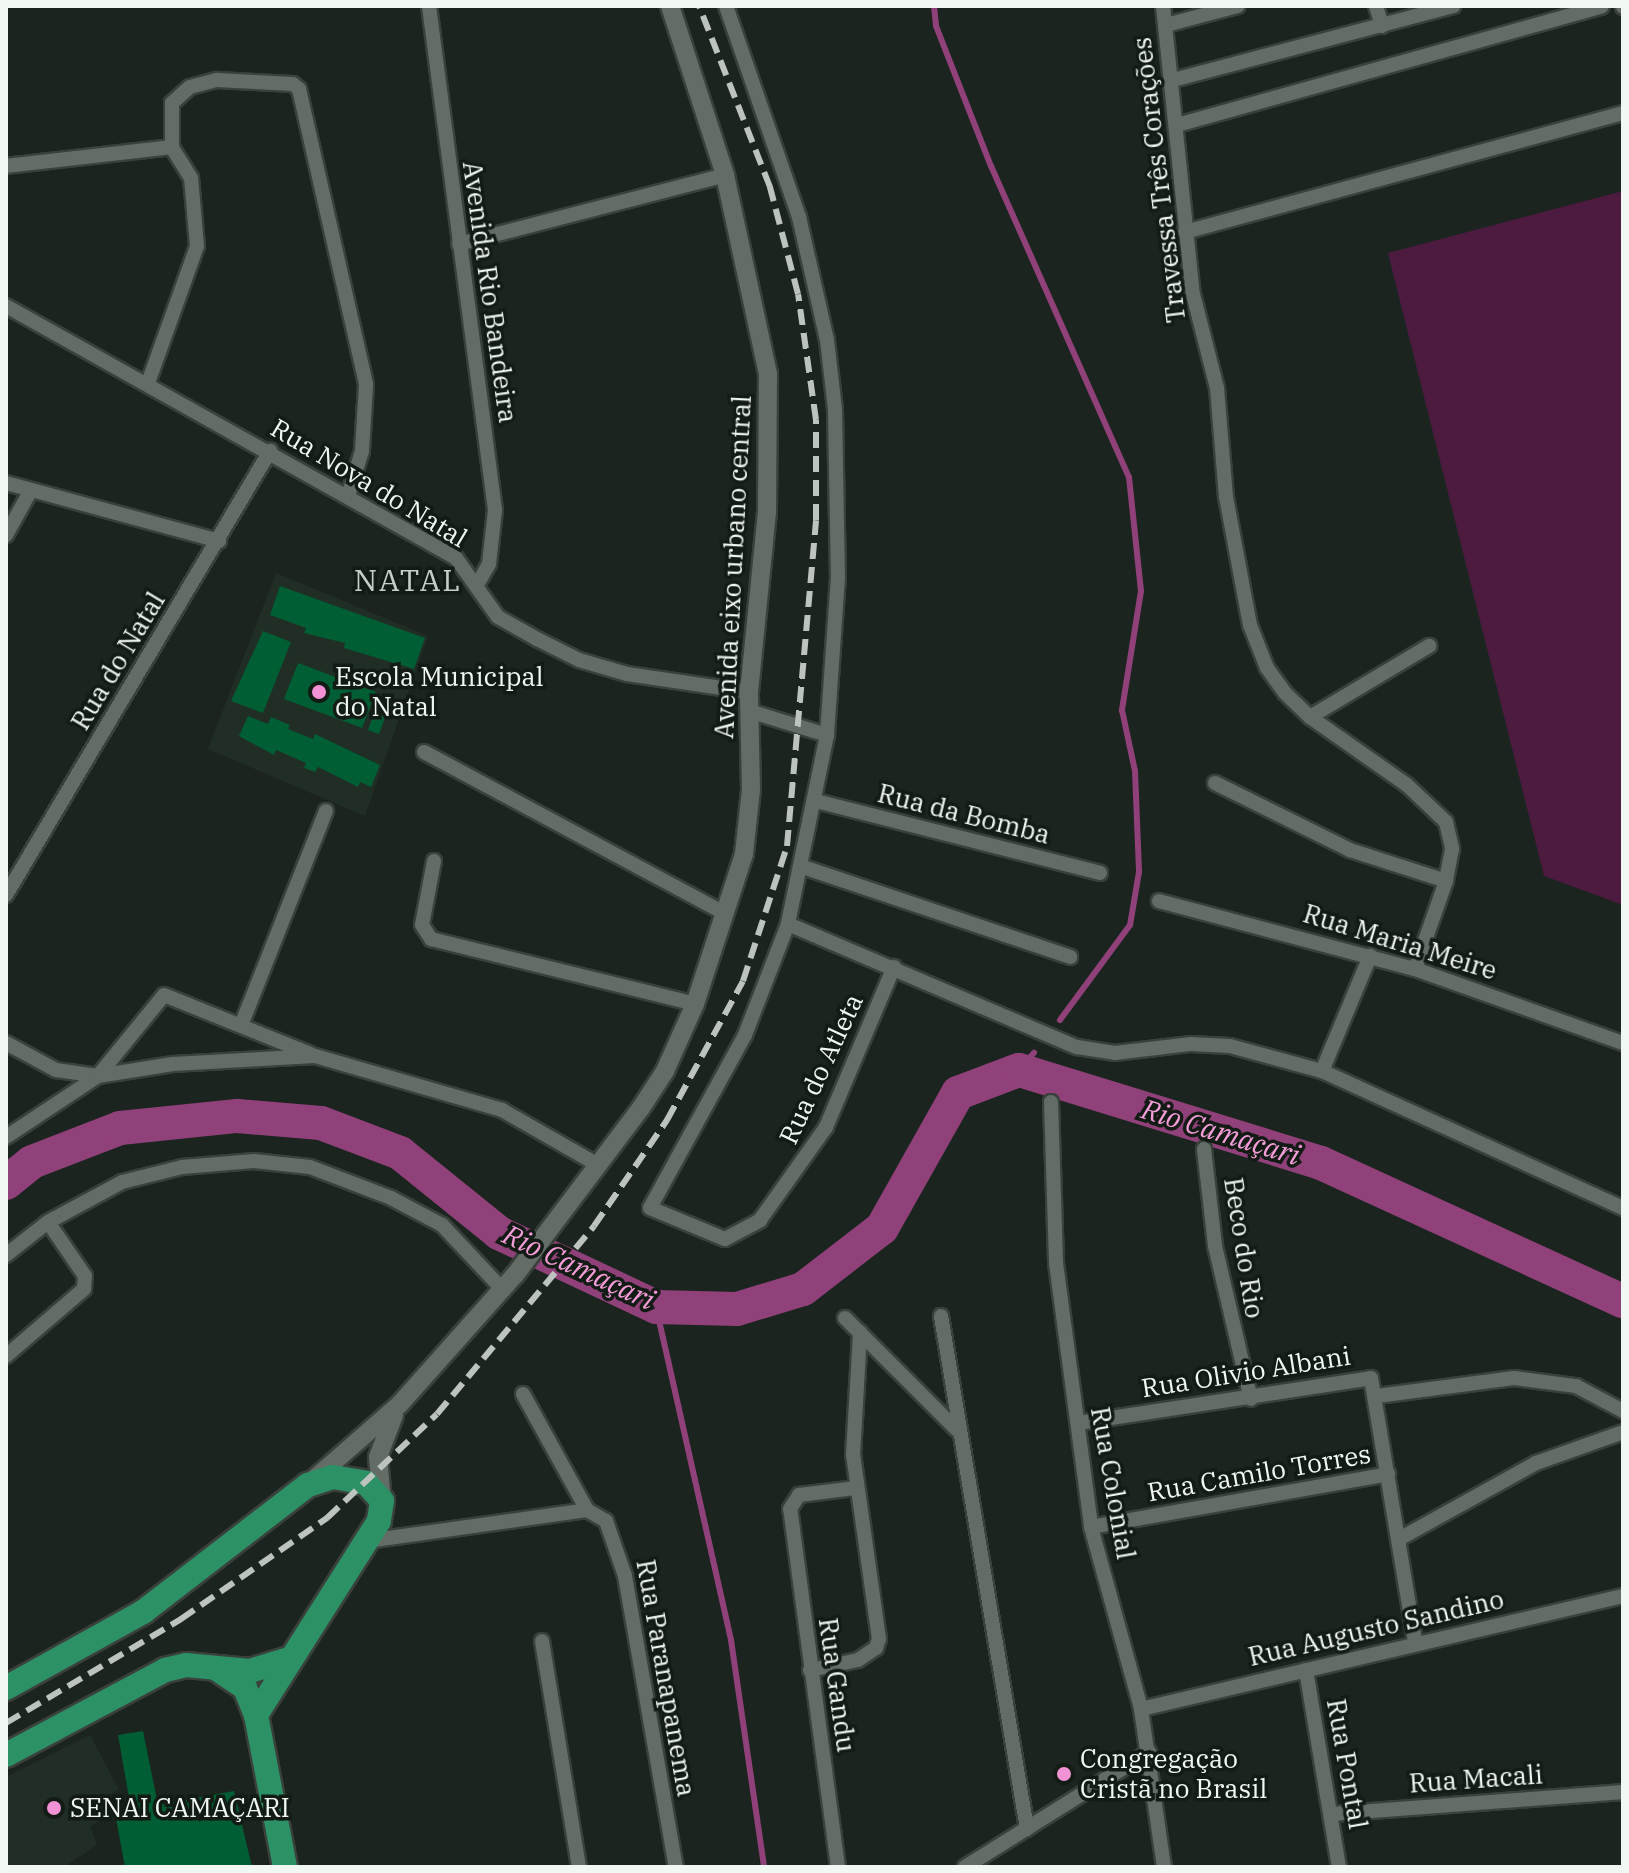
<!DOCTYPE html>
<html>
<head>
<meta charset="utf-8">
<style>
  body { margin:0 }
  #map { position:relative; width:1629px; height:1873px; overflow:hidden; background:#1c241f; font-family:"IBM Plex Serif",serif }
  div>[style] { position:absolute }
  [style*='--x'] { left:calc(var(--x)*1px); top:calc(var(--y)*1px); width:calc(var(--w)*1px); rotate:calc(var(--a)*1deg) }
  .built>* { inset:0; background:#202e25 }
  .green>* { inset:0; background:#4c1b3f }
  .stream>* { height:6px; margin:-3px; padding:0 3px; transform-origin:3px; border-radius:3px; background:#91417a }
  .river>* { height:34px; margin:-17px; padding:0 17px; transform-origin:17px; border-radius:17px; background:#91417a }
  .building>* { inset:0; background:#005e34 }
  .roads { filter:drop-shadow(2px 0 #3a413c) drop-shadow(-2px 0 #3a413c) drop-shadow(0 2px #3a413c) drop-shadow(0 -2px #3a413c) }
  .minor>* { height:14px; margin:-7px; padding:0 7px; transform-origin:7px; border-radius:7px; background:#636d66 }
  .tertiary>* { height:18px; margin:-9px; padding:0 9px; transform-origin:9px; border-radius:9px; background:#636d66 }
  .primary>* { height:24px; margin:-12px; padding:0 12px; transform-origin:12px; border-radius:12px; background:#2c9265 }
  .rail>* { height:6px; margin-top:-3px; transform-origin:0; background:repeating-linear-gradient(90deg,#bdc4bf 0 16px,transparent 0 24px) }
  .dots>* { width:22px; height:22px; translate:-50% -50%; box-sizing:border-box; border:4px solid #131b15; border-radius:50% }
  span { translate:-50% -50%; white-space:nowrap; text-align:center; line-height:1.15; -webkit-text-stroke:7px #131b15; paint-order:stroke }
  .street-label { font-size:26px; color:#f1f7f3 }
  .poi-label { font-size:26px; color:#f1f7f3 }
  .left { translate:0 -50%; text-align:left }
  .water-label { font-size:28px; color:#f59dd9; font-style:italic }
  .quarter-label { font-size:30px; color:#c3cfc7; letter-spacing:2px }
  .frame { position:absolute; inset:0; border:8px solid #f1f7f3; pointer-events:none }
</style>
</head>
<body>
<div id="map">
  <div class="built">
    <div style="clip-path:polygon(276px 573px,428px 636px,365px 816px,208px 749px)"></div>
    <div style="clip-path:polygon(90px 1735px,119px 1790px,99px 1800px,107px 1817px,90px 1826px,97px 1845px,64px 1867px,6px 1867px,6px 1777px)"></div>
  </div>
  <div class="green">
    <div style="clip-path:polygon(1623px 191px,1623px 905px,1544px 876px,1388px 253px)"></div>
  </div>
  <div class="stream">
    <div style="--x:934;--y:6;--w:20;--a:84"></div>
    <div style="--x:936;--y:26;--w:150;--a:68.6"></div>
    <div style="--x:991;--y:166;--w:340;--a:66.1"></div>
    <div style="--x:1129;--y:477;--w:115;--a:84"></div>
    <div style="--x:1141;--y:591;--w:121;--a:99.1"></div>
    <div style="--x:1122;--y:710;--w:62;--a:78"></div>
    <div style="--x:1135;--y:771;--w:101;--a:87.7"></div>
    <div style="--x:1139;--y:872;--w:54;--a:99.6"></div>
    <div style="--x:1130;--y:925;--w:118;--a:126.4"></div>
    <div style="--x:1019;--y:1070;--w:23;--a:-49"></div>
    <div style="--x:656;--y:1307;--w:341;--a:77.3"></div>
    <div style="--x:731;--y:1640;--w:229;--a:81.7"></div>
  </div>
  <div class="river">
    <div style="--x:6;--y:1183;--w:33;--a:-39"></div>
    <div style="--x:32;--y:1162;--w:94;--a:-21.1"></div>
    <div style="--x:120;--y:1128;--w:118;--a:-5.9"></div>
    <div style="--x:237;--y:1116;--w:84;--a:4.8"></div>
    <div style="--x:321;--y:1123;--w:85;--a:20.8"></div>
    <div style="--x:400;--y:1153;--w:127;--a:38.9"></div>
    <div style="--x:499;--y:1233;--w:174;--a:25.2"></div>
    <div style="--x:656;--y:1307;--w:81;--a:1.4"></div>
    <div style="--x:737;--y:1309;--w:69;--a:-16.9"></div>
    <div style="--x:803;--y:1289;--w:100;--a:-37.7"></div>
    <div style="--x:882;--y:1228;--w:155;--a:-60.6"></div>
    <div style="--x:958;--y:1093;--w:65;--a:-20.7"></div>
    <div style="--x:1019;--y:1070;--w:316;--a:17.1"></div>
    <div style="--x:1321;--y:1163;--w:332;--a:24.6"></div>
  </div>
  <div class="building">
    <div style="clip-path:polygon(280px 586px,425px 638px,414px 669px,344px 648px,345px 643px,304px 633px,306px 628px,270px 615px)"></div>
    <div style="clip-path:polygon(263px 631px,291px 642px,263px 713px,231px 701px)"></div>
    <div style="clip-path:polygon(298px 663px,376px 692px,362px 728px,284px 699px)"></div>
    <div style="clip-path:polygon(380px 697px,391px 701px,379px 734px,368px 730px)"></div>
    <div style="clip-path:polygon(248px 716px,268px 724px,271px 717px,290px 725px,288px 729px,313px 739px,315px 734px,380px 765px,371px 787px,360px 782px,358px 787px,318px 767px,315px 772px,304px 768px,306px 763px,276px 750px,274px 755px,239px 736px)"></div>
    <div style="clip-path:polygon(143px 1731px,158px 1805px,234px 1791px,252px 1867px,125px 1867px,116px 1819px,132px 1815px,118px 1735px)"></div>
  </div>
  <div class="roads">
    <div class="minor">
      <div style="--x:429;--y:6;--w:508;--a:82.54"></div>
      <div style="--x:495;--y:510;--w:54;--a:96.3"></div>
      <div style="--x:489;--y:564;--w:22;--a:120"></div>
      <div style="--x:726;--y:6;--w:223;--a:70.9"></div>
      <div style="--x:799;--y:217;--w:126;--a:77.2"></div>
      <div style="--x:827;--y:340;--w:69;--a:83.4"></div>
      <div style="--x:835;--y:409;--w:168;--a:89"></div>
      <div style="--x:838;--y:577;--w:158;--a:94"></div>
      <div style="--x:827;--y:735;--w:193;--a:101.7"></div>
      <div style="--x:788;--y:924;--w:119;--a:111.2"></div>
      <div style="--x:745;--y:1035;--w:197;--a:118.8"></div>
      <div style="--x:650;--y:1208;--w:81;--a:22.5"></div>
      <div style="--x:725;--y:1239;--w:40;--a:-28"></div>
      <div style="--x:760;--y:1220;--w:114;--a:-54.6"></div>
      <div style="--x:826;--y:1127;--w:174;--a:-67"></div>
      <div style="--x:1163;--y:6;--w:290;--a:84.1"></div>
      <div style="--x:1193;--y:294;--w:97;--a:75.7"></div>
      <div style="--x:1217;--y:388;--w:109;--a:85.3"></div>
      <div style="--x:1226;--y:497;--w:130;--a:79.4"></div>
      <div style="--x:1250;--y:625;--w:46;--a:68.4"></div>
      <div style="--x:1267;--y:668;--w:31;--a:54"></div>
      <div style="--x:1285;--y:693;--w:35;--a:44"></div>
      <div style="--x:1310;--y:717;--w:118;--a:35"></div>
      <div style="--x:1407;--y:785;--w:54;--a:43.5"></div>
      <div style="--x:1446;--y:822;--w:28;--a:77"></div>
      <div style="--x:1452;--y:849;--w:33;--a:101"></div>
      <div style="--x:1446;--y:881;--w:93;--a:109.4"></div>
      <div style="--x:1376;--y:6;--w:21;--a:73"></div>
      <div style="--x:1623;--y:6;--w:1;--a:90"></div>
      <div style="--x:1166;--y:25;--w:74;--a:-14.8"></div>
      <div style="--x:1173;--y:80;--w:290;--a:-14.8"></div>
      <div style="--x:1177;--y:125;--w:441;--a:-15.6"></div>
      <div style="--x:6;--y:166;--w:167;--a:-6.5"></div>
      <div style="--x:1185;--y:232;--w:454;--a:-15.2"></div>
      <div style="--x:459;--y:244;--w:275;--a:-14.5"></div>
      <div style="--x:6;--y:306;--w:516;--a:29.25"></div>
      <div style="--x:456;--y:558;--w:72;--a:54.6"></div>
      <div style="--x:498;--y:617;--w:45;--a:29.4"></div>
      <div style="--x:537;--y:639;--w:47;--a:26.6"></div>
      <div style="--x:579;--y:660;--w:50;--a:16.3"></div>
      <div style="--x:627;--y:674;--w:123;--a:8.4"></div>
      <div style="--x:148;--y:383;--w:145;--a:-70.3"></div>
      <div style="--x:197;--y:246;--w:68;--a:-95"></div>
      <div style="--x:191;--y:178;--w:36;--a:-122"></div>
      <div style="--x:172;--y:147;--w:44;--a:-90"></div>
      <div style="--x:172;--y:103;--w:24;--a:-42"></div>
      <div style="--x:190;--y:87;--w:28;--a:-15"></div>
      <div style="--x:217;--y:80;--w:76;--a:3"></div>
      <div style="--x:293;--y:84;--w:8;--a:40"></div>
      <div style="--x:299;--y:89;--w:303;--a:77.2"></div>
      <div style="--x:366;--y:385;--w:66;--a:93.5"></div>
      <div style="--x:362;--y:451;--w:44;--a:107.2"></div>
      <div style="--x:6;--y:483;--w:221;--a:15.2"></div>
      <div style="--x:6;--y:535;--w:51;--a:-60.9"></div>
      <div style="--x:749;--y:711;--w:82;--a:17.1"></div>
      <div style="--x:1310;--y:717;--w:139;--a:-30.8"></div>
      <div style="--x:424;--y:752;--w:343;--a:28.2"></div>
      <div style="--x:1215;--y:783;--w:151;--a:26.4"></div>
      <div style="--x:1350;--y:850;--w:101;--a:17.9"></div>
      <div style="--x:816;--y:801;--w:293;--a:14.2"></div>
      <div style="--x:434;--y:861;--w:65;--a:100.6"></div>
      <div style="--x:422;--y:925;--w:17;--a:57"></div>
      <div style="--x:431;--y:939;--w:272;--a:13.8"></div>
      <div style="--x:803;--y:867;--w:282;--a:18.6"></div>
      <div style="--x:6;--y:895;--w:517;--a:-59.26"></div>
      <div style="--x:1159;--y:901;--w:265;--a:14.9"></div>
      <div style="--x:1415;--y:969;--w:221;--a:19.6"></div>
      <div style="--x:788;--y:924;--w:314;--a:23.1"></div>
      <div style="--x:1077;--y:1047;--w:38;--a:9"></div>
      <div style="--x:1115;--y:1053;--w:77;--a:-6.8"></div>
      <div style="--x:1191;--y:1044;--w:39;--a:3"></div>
      <div style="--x:1230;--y:1046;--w:95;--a:15.2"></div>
      <div style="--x:1322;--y:1071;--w:331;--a:24.5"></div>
      <div style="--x:242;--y:1023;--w:228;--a:-68.4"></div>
      <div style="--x:6;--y:1043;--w:57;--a:28.4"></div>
      <div style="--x:56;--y:1070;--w:42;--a:8.1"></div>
      <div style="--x:98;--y:1076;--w:76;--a:-9.1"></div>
      <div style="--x:173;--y:1064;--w:142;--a:-3.2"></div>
      <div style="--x:315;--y:1056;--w:195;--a:16.1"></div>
      <div style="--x:502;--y:1110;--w:111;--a:29.8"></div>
      <div style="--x:1322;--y:1071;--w:125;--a:-67.3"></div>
      <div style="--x:1051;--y:1102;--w:161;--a:88.2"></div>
      <div style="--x:1056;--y:1263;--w:266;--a:82.4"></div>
      <div style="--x:1091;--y:1527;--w:189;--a:74.6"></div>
      <div style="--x:1141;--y:1709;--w:160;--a:81.7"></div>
      <div style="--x:6;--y:1137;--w:110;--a:-33.5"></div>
      <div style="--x:98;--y:1076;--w:104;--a:-50.8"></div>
      <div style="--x:164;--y:995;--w:158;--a:21.9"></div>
      <div style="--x:1204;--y:1149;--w:98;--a:83.5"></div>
      <div style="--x:1215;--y:1246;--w:157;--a:76.8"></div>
      <div style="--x:6;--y:1255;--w:53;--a:-38.2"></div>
      <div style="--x:48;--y:1222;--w:84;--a:-28.4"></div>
      <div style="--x:122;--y:1182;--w:62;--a:-14"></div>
      <div style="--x:182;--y:1167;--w:72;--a:-4.8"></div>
      <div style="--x:254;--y:1161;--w:56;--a:6.1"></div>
      <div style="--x:310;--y:1167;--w:87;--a:20.9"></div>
      <div style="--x:391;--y:1198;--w:58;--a:27.9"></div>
      <div style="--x:442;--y:1225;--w:88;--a:46.8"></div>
      <div style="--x:941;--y:1316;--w:520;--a:80.48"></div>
      <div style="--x:845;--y:1318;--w:158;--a:45"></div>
      <div style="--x:6;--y:1356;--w:103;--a:-40.7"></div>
      <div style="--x:84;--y:1289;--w:13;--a:-86"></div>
      <div style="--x:85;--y:1276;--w:65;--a:-124.4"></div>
      <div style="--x:523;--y:1394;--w:132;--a:61.1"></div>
      <div style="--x:1377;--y:1396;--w:138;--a:-7.5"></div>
      <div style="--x:1514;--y:1378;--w:63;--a:7.4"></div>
      <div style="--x:1576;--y:1386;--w:53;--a:28"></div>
      <div style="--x:1078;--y:1423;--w:296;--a:-8.7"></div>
      <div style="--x:1371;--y:1378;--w:268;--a:80.5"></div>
      <div style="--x:587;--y:1510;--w:22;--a:30"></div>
      <div style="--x:606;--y:1521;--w:58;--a:70.9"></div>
      <div style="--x:625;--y:1576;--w:295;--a:80.1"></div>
      <div style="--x:1091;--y:1527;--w:302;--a:-10.1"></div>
      <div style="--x:1399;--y:1539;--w:157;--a:-29"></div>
      <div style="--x:1536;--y:1463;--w:92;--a:-19.6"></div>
      <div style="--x:367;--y:1541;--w:222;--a:-8"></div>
      <div style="--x:542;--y:1641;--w:229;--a:80.7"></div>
      <div style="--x:810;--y:1670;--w:49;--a:-11.8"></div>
      <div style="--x:858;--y:1660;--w:22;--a:-34"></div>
      <div style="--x:876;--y:1648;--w:9;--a:-72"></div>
      <div style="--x:879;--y:1639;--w:186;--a:-98"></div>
      <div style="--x:853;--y:1455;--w:123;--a:-86.7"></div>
      <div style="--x:1306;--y:1670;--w:200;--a:80.5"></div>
      <div style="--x:1141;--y:1709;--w:495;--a:-13.2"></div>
      <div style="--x:1332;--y:1814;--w:292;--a:-4.3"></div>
      <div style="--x:838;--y:1867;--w:361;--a:-97.6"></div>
      <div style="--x:790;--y:1509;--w:17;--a:-57"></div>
      <div style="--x:799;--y:1495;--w:56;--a:-7.1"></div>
      <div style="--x:965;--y:1867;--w:217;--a:-32"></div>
    </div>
    <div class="tertiary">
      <div style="--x:313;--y:1480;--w:114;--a:-41.1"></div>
      <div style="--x:399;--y:1405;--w:174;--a:-48.3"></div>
      <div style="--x:515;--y:1275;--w:209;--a:-53"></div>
      <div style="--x:641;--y:1108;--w:44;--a:-57"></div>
      <div style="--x:665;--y:1071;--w:73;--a:-65.9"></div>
      <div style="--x:695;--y:1004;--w:158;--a:-71.9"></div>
      <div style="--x:744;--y:854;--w:64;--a:-83.8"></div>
      <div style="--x:751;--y:790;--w:98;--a:-91.2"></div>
      <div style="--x:749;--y:692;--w:181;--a:-84.3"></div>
      <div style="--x:767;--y:512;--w:138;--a:-89.6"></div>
      <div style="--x:768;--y:374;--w:204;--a:-102.2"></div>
      <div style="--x:725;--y:175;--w:178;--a:-108"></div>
      <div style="--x:382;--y:1501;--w:44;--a:-95.2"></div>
      <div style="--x:378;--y:1457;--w:45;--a:-69.1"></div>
    </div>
    <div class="primary">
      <div style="--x:217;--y:1669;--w:34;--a:34"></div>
      <div style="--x:245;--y:1688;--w:29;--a:68"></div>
      <div style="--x:256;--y:1715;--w:155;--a:79.2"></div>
      <div style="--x:6;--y:1688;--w:157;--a:-29"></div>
      <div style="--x:143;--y:1612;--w:208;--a:-37.6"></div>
      <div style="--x:308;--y:1485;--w:26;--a:-18"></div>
      <div style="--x:333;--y:1477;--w:34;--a:10"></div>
      <div style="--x:366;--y:1483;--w:24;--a:48"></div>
      <div style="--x:382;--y:1501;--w:20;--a:99"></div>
      <div style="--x:379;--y:1521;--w:230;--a:122.4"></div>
      <div style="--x:6;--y:1755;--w:180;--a:-28.1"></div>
      <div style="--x:165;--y:1670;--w:22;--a:-13"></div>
      <div style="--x:186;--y:1665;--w:64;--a:5.4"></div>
      <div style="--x:250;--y:1671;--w:39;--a:-17"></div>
    </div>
  </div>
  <div class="rail">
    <div style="--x:6;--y:1723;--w:204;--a:-30.7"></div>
    <div style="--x:181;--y:1619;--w:178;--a:-34.7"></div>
    <div style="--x:327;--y:1518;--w:151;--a:-43.4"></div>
    <div style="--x:437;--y:1414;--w:245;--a:-50.1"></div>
    <div style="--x:594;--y:1226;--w:129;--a:-55.4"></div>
    <div style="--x:667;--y:1120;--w:158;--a:-61.3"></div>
    <div style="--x:743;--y:981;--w:142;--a:-71.9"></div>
    <div style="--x:787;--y:846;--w:327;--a:-84.9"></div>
    <div style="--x:816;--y:520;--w:100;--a:-90"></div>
    <div style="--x:816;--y:420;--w:127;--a:-98.1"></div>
    <div style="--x:798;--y:294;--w:111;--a:-104.7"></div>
    <div style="--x:770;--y:187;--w:194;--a:-111.4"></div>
  </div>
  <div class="dots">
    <div style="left:319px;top:692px;background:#f391d5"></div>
    <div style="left:1064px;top:1774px;background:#f391d5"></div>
    <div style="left:54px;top:1808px;background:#f391d5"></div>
  </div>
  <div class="street-label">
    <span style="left:1159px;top:180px;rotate:-97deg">Travessa Três Corações</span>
    <span style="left:490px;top:292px;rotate:82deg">Avenida Rio Bandeira</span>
    <span style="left:369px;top:483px;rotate:31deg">Rua Nova do Natal</span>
    <span style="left:733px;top:567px;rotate:-87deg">Avenida eixo urbano central</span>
    <span style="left:118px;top:661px;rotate:-59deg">Rua do Natal</span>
    <span style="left:964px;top:814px;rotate:14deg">Rua da Bomba</span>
    <span style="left:1400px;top:942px;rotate:17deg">Rua Maria Meire</span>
    <span style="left:821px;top:1069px;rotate:-65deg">Rua do Atleta</span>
    <span style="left:1244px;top:1248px;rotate:81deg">Beco do Rio</span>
    <span style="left:1246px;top:1372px;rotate:-9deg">Rua Olivio Albani</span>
    <span style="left:1259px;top:1473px;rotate:-10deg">Rua Camilo Torres</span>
    <span style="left:1113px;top:1483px;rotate:80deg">Rua Colonial</span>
    <span style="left:1376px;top:1628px;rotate:-13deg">Rua Augusto Sandino</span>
    <span style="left:666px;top:1678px;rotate:80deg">Rua Paranapanema</span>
    <span style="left:837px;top:1685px;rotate:82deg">Rua Gandu</span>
    <span style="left:1347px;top:1764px;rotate:80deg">Rua Pontal</span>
    <span style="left:1476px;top:1779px;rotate:-4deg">Rua Macali</span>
  </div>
  <div class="poi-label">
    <span class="left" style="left:335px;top:692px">Escola Municipal<br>do Natal</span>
    <span class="left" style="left:1080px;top:1774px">Congregação<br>Cristã no Brasil</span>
    <span class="left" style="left:70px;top:1808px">SENAI CAMAÇARI</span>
  </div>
  <div class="water-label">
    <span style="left:1221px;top:1132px;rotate:17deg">Rio Camaçari</span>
    <span style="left:579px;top:1267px;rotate:25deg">Rio Camaçari</span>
  </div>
  <div class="quarter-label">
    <span style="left:408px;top:580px">NATAL</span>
  </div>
  <div class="frame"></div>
</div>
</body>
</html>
